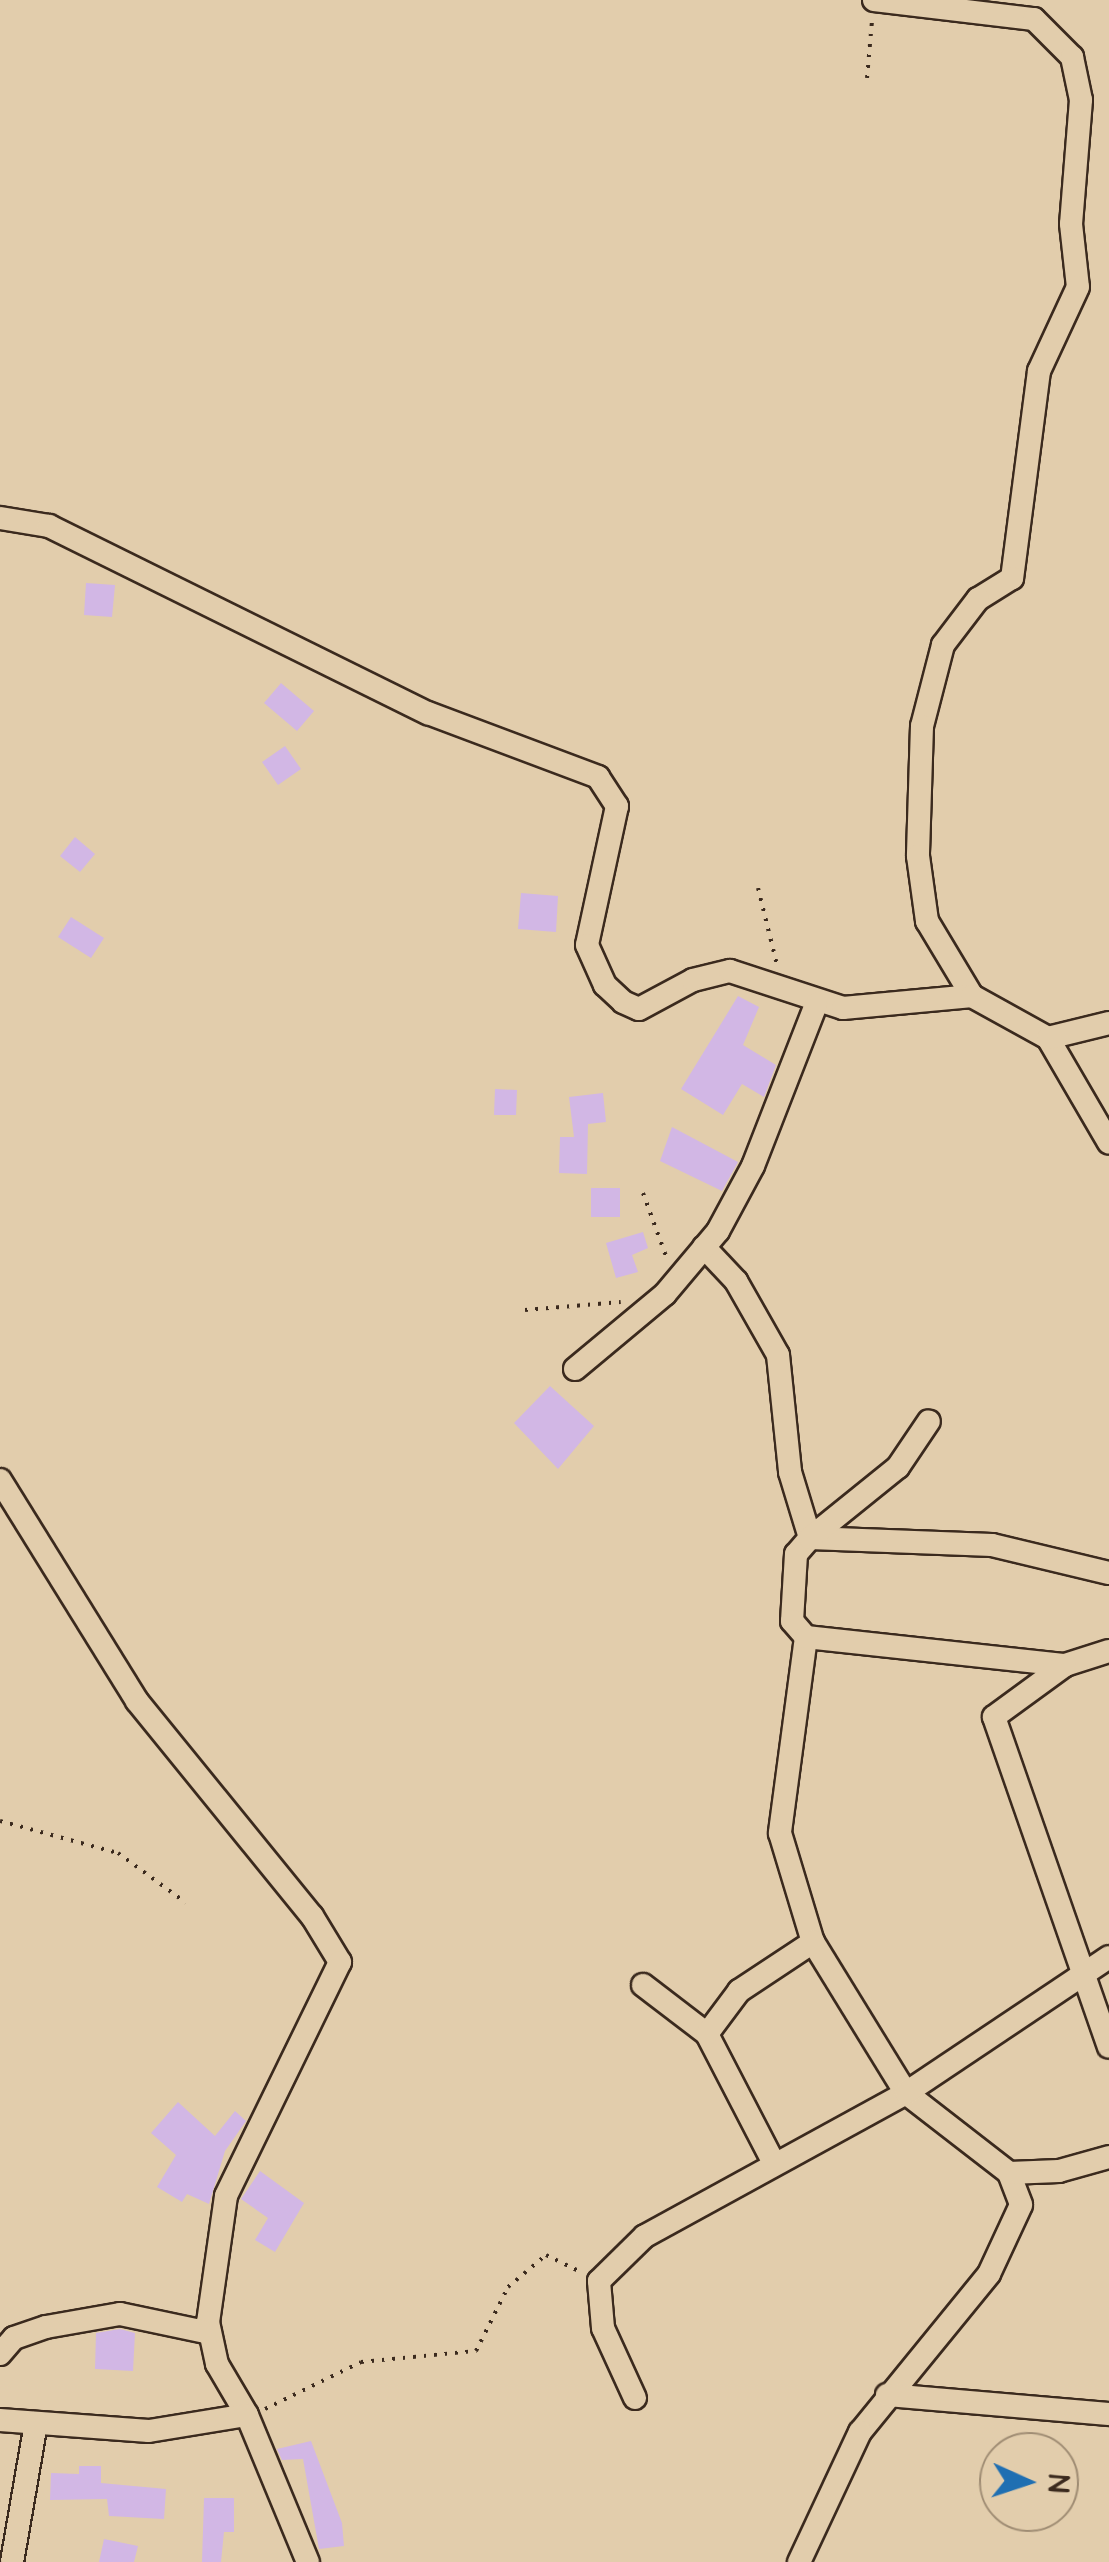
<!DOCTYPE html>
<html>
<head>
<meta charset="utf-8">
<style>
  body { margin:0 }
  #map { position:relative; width:1109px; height:2562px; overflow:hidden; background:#e2cdac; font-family:"Architects Daughter",sans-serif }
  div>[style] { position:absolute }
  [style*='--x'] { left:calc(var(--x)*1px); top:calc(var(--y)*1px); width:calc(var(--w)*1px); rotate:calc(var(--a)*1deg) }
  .building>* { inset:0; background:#d2b7e5 }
  .path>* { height:4px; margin-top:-2px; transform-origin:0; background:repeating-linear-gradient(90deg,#3b2a1e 0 2.5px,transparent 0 10.5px) }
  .roads { filter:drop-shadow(2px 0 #3b2a1e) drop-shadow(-2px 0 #3b2a1e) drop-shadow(0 2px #3b2a1e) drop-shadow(0 -2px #3b2a1e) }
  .minor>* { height:22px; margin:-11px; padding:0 11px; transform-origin:11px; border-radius:11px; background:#e2cdac }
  span { translate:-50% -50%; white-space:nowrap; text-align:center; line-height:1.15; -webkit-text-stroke:10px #e2cdac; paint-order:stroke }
  .north { position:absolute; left:979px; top:2432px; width:100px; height:100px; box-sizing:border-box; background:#e2cdac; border:2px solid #9f8c73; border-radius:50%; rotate:93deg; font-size:28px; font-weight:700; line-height:40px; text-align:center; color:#3b2a1e }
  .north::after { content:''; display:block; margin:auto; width:35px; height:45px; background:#1f6fb2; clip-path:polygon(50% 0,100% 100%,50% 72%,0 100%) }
</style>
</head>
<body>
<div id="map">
  <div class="building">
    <div style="clip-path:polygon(86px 583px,115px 585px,112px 617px,84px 615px)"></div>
    <div style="clip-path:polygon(281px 683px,314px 711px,297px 731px,264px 703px)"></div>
    <div style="clip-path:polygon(285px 746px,301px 769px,278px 785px,262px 762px)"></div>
    <div style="clip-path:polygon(75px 837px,95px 854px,80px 872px,60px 856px)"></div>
    <div style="clip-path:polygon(521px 893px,558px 896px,556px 932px,518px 929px)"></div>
    <div style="clip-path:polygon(71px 917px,104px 938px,91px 958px,58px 937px)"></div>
    <div style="clip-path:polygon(738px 996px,759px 1007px,743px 1045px,776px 1065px,764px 1097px,742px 1084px,723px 1115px,681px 1089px)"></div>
    <div style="clip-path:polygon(495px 1089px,517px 1090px,516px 1115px,494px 1115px)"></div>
    <div style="clip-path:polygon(603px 1093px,606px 1122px,588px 1124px,587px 1174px,559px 1173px,560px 1137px,574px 1137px,569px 1097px)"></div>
    <div style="clip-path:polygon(672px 1127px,738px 1162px,722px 1191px,660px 1161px)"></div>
    <div style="clip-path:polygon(591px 1188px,620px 1188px,620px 1217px,591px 1217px)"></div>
    <div style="clip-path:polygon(643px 1232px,648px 1248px,632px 1255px,638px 1272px,616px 1278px,606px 1243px)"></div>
    <div style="clip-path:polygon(550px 1386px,594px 1426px,558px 1469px,514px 1423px)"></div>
    <div style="clip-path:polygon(178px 2102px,215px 2136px,235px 2111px,246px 2121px,225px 2151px,209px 2204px,187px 2194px,182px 2202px,157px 2187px,176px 2155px,151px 2133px)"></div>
    <div style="clip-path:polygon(260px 2171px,304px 2203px,275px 2252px,255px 2240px,268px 2218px,241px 2199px)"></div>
    <div style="clip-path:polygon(120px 2329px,135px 2333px,133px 2371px,95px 2369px,96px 2333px)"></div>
    <div style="clip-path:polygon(311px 2441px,342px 2523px,344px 2546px,319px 2549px,303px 2459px,282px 2460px,277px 2449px)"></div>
    <div style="clip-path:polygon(79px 2466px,101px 2466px,101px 2483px,166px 2489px,164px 2519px,109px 2516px,107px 2499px,50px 2500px,51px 2473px,79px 2474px)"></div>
    <div style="clip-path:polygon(204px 2498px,234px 2498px,234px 2532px,224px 2532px,221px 2562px,202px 2562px)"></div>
    <div style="clip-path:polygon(104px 2539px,138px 2546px,134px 2562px,99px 2562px)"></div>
  </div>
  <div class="path">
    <div style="--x:867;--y:78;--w:57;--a:-85"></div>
    <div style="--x:758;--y:888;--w:79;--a:76.1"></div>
    <div style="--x:643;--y:1193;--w:70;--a:70"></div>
    <div style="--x:525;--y:1310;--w:96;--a:-4.8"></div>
    <div style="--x:0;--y:1821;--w:122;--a:15.2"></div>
    <div style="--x:118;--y:1853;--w:84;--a:36.3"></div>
    <div style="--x:265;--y:2409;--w:107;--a:-26.1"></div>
    <div style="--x:361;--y:2362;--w:116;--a:-5.5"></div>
    <div style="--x:476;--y:2351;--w:72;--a:-63.4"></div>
    <div style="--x:508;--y:2287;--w:50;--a:-40.1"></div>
    <div style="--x:546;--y:2255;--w:39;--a:26"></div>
  </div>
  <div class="roads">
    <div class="minor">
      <div style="--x:874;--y:0;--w:161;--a:6.8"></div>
      <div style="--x:1034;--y:19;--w:54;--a:45"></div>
      <div style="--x:1072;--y:57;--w:44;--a:78.2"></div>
      <div style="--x:1081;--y:100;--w:124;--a:94.6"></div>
      <div style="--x:1071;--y:224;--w:63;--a:83.7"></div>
      <div style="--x:1078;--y:287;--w:93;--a:114.9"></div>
      <div style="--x:1039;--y:371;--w:209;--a:97.4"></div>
      <div style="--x:1012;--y:578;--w:40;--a:148"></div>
      <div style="--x:978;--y:599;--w:58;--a:127.3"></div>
      <div style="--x:943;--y:645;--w:84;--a:104.5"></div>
      <div style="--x:922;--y:726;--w:130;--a:91.8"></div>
      <div style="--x:918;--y:856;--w:66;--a:82.1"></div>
      <div style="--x:927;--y:921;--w:87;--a:59"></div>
      <div style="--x:0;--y:518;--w:50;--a:9.3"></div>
      <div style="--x:49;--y:526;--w:423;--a:26.3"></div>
      <div style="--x:428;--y:713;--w:182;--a:20.6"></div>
      <div style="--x:598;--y:777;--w:35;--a:57"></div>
      <div style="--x:617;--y:806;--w:142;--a:102.2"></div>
      <div style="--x:587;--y:945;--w:44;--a:65.8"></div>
      <div style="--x:605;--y:985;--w:25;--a:43"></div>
      <div style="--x:623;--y:1002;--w:17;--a:24"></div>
      <div style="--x:639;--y:1009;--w:61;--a:-28.2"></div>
      <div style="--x:693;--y:980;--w:38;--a:-14"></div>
      <div style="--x:730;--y:971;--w:119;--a:18.1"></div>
      <div style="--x:843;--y:1008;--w:130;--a:-5.3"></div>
      <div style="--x:972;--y:996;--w:87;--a:28.9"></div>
      <div style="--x:1048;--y:1038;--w:121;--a:59.8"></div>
      <div style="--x:1048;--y:1038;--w:63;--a:-13.8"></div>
      <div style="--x:704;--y:1247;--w:47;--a:46.7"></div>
      <div style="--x:736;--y:1281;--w:85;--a:60.4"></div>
      <div style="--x:778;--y:1355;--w:118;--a:84.1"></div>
      <div style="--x:790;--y:1472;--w:69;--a:73.1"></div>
      <div style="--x:810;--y:1538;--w:21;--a:131"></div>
      <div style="--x:796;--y:1554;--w:67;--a:93.4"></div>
      <div style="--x:792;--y:1621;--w:21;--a:49"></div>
      <div style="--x:806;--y:1637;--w:198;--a:97.6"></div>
      <div style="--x:780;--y:1833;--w:114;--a:73.2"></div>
      <div style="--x:813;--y:1942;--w:177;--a:58.4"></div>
      <div style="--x:906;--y:2093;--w:130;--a:37.8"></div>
      <div style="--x:1009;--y:2173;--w:34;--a:69"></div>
      <div style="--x:1021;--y:2205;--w:76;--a:114.9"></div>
      <div style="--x:989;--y:2274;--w:204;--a:129.2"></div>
      <div style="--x:860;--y:2432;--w:144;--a:115.1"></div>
      <div style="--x:575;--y:1369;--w:117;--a:-39.8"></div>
      <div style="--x:665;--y:1294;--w:82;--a:-49.9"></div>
      <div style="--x:718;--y:1231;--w:74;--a:-61.7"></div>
      <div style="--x:753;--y:1166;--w:174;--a:-68.7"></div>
      <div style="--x:0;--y:1480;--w:260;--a:58.2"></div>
      <div style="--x:137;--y:1701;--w:277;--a:50.9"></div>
      <div style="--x:312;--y:1916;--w:54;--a:58.7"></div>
      <div style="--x:340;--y:1962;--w:260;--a:116"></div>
      <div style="--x:226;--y:2196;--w:127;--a:98.1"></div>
      <div style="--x:208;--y:2322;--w:43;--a:77.9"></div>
      <div style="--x:217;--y:2364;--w:59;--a:59.5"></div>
      <div style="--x:247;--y:2415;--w:159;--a:67.5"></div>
      <div style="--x:810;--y:1538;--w:182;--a:2.2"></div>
      <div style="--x:992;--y:1545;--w:120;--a:13.5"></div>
      <div style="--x:810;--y:1538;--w:113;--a:-38.9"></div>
      <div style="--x:898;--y:1467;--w:55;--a:-56"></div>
      <div style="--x:806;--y:1637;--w:261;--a:6.2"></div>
      <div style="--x:1065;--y:1665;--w:46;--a:-17.7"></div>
      <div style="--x:1065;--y:1665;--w:88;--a:143.8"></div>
      <div style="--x:994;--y:1717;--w:349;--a:70.8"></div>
      <div style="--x:643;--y:1985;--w:81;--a:37.4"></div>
      <div style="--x:707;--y:2034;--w:145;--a:62.6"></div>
      <div style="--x:707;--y:2034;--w:54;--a:-53.3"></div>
      <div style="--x:739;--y:1991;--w:89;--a:-33.5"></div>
      <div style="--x:1009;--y:2173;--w:50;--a:-2.3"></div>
      <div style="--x:1059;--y:2171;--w:52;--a:-15.6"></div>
      <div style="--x:0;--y:2354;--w:21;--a:-49"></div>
      <div style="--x:14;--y:2338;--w:34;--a:-19"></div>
      <div style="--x:46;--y:2327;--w:75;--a:-10"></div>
      <div style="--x:120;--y:2314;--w:92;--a:11.9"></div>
      <div style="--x:887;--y:2395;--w:223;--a:4.9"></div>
      <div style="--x:635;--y:2398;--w:77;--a:-114.6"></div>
      <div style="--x:603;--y:2328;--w:47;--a:-94.9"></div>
      <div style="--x:599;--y:2281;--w:64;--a:-44.4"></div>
      <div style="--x:645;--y:2236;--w:298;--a:-28.7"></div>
      <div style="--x:906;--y:2093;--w:244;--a:-33.8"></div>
      <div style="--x:0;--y:2420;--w:149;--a:4.2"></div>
      <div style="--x:149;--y:2431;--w:99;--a:-9.3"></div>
      <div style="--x:12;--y:2562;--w:141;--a:-80.2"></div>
    </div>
  </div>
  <div class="north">N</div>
</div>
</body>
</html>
